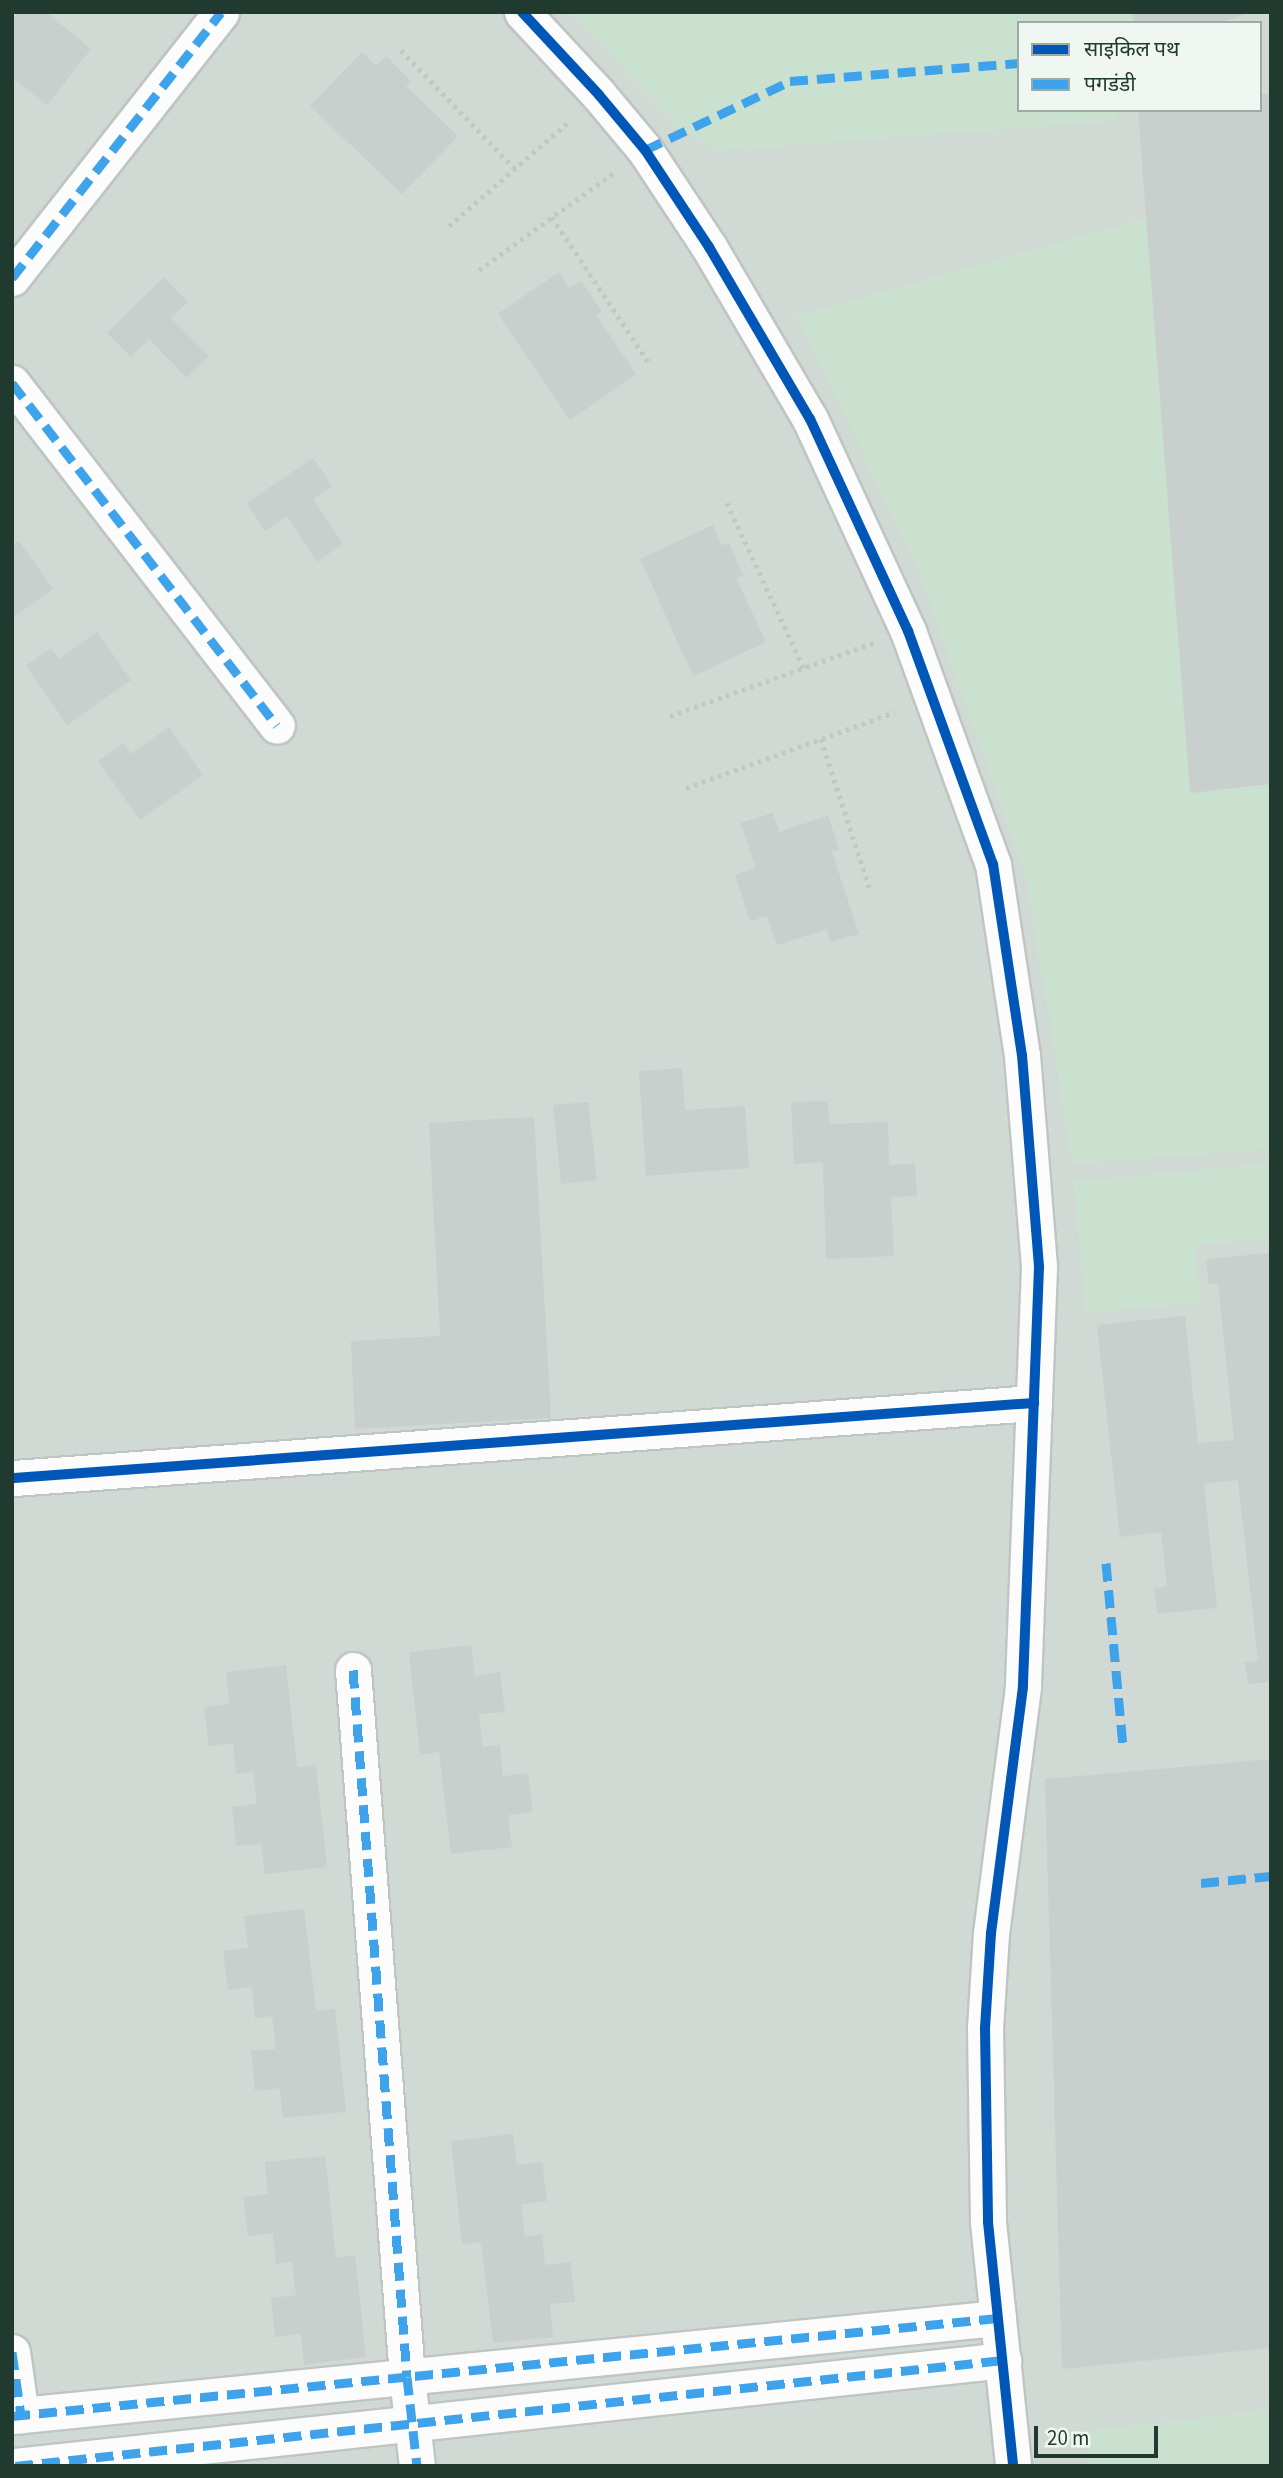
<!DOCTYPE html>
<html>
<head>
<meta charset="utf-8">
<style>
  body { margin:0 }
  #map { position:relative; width:1283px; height:2478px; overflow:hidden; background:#e2e8e5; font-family:"Source Sans 3","Noto Sans Devanagari",sans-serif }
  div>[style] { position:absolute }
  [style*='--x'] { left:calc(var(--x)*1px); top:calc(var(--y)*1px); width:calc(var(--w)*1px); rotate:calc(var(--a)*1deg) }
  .built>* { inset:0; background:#d0d9d4 }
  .green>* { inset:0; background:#cbe1d0 }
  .building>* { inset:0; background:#c9cfcc }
  .path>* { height:4.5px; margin-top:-2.25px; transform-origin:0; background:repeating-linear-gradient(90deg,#c0c8c4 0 3.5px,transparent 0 8.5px) }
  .roads { filter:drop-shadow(2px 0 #bfc5c2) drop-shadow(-2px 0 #bfc5c2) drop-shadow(0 2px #bfc5c2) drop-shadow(0 -2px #bfc5c2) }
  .street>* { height:35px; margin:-17.5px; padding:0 17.5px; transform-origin:17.5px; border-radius:17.5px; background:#fbfcfb }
  .quiet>* { height:9px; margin-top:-4.5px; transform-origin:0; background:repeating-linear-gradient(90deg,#3ea3eb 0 18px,transparent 0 27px) }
  .cycleway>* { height:10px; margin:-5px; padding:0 5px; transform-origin:5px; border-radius:5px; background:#0057b8 }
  span { translate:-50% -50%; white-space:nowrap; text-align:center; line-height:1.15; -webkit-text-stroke:5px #f0f7f3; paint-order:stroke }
  .frame { position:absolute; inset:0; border:14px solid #213a30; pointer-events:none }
  .legend { position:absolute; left:1017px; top:21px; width:245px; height:91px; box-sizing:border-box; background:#f0f7f3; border:2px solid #9daba5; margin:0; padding:9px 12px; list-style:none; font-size:21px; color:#213a30 }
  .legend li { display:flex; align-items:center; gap:14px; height:35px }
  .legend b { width:35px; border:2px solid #9daba5 }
  .scale { position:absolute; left:1034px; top:2426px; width:124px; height:32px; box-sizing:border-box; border:4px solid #213a30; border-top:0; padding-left:9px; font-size:21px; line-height:24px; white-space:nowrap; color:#213a30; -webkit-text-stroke:5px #f0f7f3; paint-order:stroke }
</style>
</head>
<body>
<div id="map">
  <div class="built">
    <div style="clip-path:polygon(evenodd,12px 12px,1271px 12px,1271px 2466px,12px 2466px,12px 12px,1019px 23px,1260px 23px,1260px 110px,1019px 110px,1019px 23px)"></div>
  </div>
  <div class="green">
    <div style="clip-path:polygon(569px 12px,1134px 12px,1133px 23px,1019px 23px,1019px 110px,1118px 110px,1116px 121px,717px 151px,677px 125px)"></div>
    <div style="clip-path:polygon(1157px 215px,1191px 793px,1271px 784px,1271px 1149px,1072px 1164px,1027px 881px,916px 563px,796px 316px)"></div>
    <div style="clip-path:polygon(1271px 1163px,1271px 1238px,1195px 1245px,1200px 1303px,1086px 1313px,1073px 1182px)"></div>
    <div style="clip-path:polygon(1271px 2410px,1271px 2466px,1091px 2466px,1087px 2431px)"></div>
  </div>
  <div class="building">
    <div style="clip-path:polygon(19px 12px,46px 12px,91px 49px,47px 105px,12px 77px,12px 21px)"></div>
    <div style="clip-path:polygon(1134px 12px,1249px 12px,1249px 13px,1220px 23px,1133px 23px)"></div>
    <div style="clip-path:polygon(362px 52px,376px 66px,386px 56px,411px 81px,406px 86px,458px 136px,402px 194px,310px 106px)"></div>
    <div style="clip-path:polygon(1260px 94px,1271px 95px,1271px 784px,1190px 793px,1138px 110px,1260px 110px)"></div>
    <div style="clip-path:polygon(559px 272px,569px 288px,581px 281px,602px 311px,596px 315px,636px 374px,570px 420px,498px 314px)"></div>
    <div style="clip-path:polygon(164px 277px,188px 302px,171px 318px,209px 356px,187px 378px,149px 339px,131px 357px,107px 333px)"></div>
    <div style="clip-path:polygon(313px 458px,332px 486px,313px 499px,343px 544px,317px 562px,287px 516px,265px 531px,247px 503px)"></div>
    <div style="clip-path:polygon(713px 525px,722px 546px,729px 543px,743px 575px,736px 578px,766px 642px,693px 676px,640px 559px)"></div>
    <div style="clip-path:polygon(19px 541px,53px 589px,12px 618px,12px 546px)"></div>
    <div style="clip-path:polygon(97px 632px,131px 680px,67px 725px,26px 666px,51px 648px,59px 659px)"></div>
    <div style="clip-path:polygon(169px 727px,203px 775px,140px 820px,98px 761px,123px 743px,131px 754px)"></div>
    <div style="clip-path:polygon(773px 813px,779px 832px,828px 816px,839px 849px,832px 852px,859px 934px,831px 942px,827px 929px,777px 945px,767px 916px,750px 921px,735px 875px,756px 868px,741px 823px)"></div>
    <div style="clip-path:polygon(682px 1068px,685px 1110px,745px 1106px,749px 1168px,646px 1176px,639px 1071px)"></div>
    <div style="clip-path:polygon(828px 1101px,829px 1124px,888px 1122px,889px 1165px,915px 1164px,917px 1196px,891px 1197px,894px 1256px,826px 1259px,823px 1162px,794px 1164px,791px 1102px)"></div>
    <div style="clip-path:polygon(588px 1102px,597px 1180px,561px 1184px,553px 1105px)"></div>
    <div style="clip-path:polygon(534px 1117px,551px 1418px,355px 1429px,351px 1341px,440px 1336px,429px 1123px)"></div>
    <div style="clip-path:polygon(1271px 1253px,1271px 1682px,1248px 1684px,1245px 1663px,1258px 1661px,1238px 1480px,1204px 1484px,1217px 1608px,1157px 1614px,1154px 1588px,1167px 1587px,1161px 1532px,1120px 1537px,1097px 1325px,1185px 1316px,1198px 1443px,1234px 1440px,1218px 1283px,1209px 1284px,1206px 1259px)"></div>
    <div style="clip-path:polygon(471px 1645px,475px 1676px,500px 1672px,505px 1712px,479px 1714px,483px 1747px,500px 1745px,503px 1776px,528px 1773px,533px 1812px,508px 1815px,512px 1847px,451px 1854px,439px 1752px,420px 1755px,409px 1652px)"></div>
    <div style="clip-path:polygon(286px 1665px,297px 1767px,316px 1765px,327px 1867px,265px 1874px,261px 1844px,236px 1846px,232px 1807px,257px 1804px,253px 1772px,236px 1774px,233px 1743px,209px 1746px,204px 1707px,229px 1704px,226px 1672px)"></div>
    <div style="clip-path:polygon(1271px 1759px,1271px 2348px,1062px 2369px,1045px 1779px)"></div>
    <div style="clip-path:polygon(304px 1909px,316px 2011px,335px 2009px,346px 2112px,283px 2118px,280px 2088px,255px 2091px,251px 2051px,276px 2049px,272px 2016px,255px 2018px,252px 1987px,228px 1990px,223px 1951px,248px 1948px,244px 1916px)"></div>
    <div style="clip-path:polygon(513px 2134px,517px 2165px,542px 2162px,547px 2201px,521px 2204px,525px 2237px,542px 2234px,545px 2265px,570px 2262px,575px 2302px,550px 2304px,553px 2337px,493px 2343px,481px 2242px,462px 2244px,451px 2141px)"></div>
    <div style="clip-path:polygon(325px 2156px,336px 2258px,355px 2255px,366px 2357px,304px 2365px,301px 2334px,275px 2337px,271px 2298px,296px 2295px,292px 2262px,276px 2264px,273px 2233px,248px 2236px,243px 2197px,268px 2194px,265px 2162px)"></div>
  </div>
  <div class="path">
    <div style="--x:401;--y:50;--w:165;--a:46.2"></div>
    <div style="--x:552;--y:217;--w:175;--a:56.4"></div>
    <div style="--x:449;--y:226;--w:160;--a:-41"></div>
    <div style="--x:479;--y:270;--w:168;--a:-35.8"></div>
    <div style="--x:727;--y:503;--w:182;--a:65"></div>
    <div style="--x:670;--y:716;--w:216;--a:-19.8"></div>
    <div style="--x:821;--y:739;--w:156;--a:72"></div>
    <div style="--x:686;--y:788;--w:222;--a:-20"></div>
  </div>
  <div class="roads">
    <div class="street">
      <div style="--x:522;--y:12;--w:113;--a:47.1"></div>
      <div style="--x:599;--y:95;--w:72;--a:50.1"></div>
      <div style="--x:645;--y:150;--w:116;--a:56.6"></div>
      <div style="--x:709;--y:247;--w:199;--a:59.6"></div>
      <div style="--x:810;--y:419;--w:234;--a:65.2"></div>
      <div style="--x:908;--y:631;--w:248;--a:70"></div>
      <div style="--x:993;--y:864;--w:193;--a:81.4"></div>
      <div style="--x:1022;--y:1055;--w:213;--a:85.4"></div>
      <div style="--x:1039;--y:1267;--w:420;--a:92.2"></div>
      <div style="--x:1023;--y:1687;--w:248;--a:97.4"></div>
      <div style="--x:991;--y:1933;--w:95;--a:93.6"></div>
      <div style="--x:985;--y:2028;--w:194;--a:89.1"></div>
      <div style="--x:988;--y:2222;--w:245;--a:84.1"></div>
      <div style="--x:12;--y:278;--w:338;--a:-51.8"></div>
      <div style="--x:12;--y:383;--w:433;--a:52.3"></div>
      <div style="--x:14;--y:1478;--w:1023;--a:-4.21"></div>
      <div style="--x:353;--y:1670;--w:709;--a:85.63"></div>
      <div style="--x:407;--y:2377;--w:90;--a:83.6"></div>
      <div style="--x:12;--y:2352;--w:64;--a:81.9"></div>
      <div style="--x:12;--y:2416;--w:991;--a:-5.68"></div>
      <div style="--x:15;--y:2466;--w:994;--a:-6.12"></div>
    </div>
  </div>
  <div class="quiet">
    <div style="--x:645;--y:150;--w:161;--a:-25.4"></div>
    <div style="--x:790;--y:81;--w:230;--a:-4.5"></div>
    <div style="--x:12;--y:278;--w:338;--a:-51.8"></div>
    <div style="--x:12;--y:383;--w:433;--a:52.3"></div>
    <div style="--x:1106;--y:1563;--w:183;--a:84.7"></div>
    <div style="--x:353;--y:1670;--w:709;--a:85.63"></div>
    <div style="--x:407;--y:2377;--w:90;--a:83.6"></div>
    <div style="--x:1201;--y:1883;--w:70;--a:-5.7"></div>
    <div style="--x:12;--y:2352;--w:64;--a:81.9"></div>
    <div style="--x:12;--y:2416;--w:991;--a:-5.68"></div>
    <div style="--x:15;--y:2466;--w:994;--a:-6.12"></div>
  </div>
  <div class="cycleway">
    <div style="--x:522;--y:12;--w:113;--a:47.1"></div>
    <div style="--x:599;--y:95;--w:72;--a:50.1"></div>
    <div style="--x:645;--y:150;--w:116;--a:56.6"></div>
    <div style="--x:709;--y:247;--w:199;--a:59.6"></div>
    <div style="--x:810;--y:419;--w:234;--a:65.2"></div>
    <div style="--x:908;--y:631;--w:248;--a:70"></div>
    <div style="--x:993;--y:864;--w:193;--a:81.4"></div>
    <div style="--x:1022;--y:1055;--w:213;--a:85.4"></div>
    <div style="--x:1039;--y:1267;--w:420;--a:92.2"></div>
    <div style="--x:1023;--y:1687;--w:248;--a:97.4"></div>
    <div style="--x:991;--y:1933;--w:95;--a:93.6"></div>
    <div style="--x:985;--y:2028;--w:194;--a:89.1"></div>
    <div style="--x:988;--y:2222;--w:245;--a:84.1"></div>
    <div style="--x:14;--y:1478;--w:1023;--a:-4.21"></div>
  </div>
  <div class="frame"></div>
  <ul class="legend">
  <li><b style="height:9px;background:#0057b8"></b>साइकिल पथ</li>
  <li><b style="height:9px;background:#3ea3eb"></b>पगडंडी</li>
  </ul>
  <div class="scale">20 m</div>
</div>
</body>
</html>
